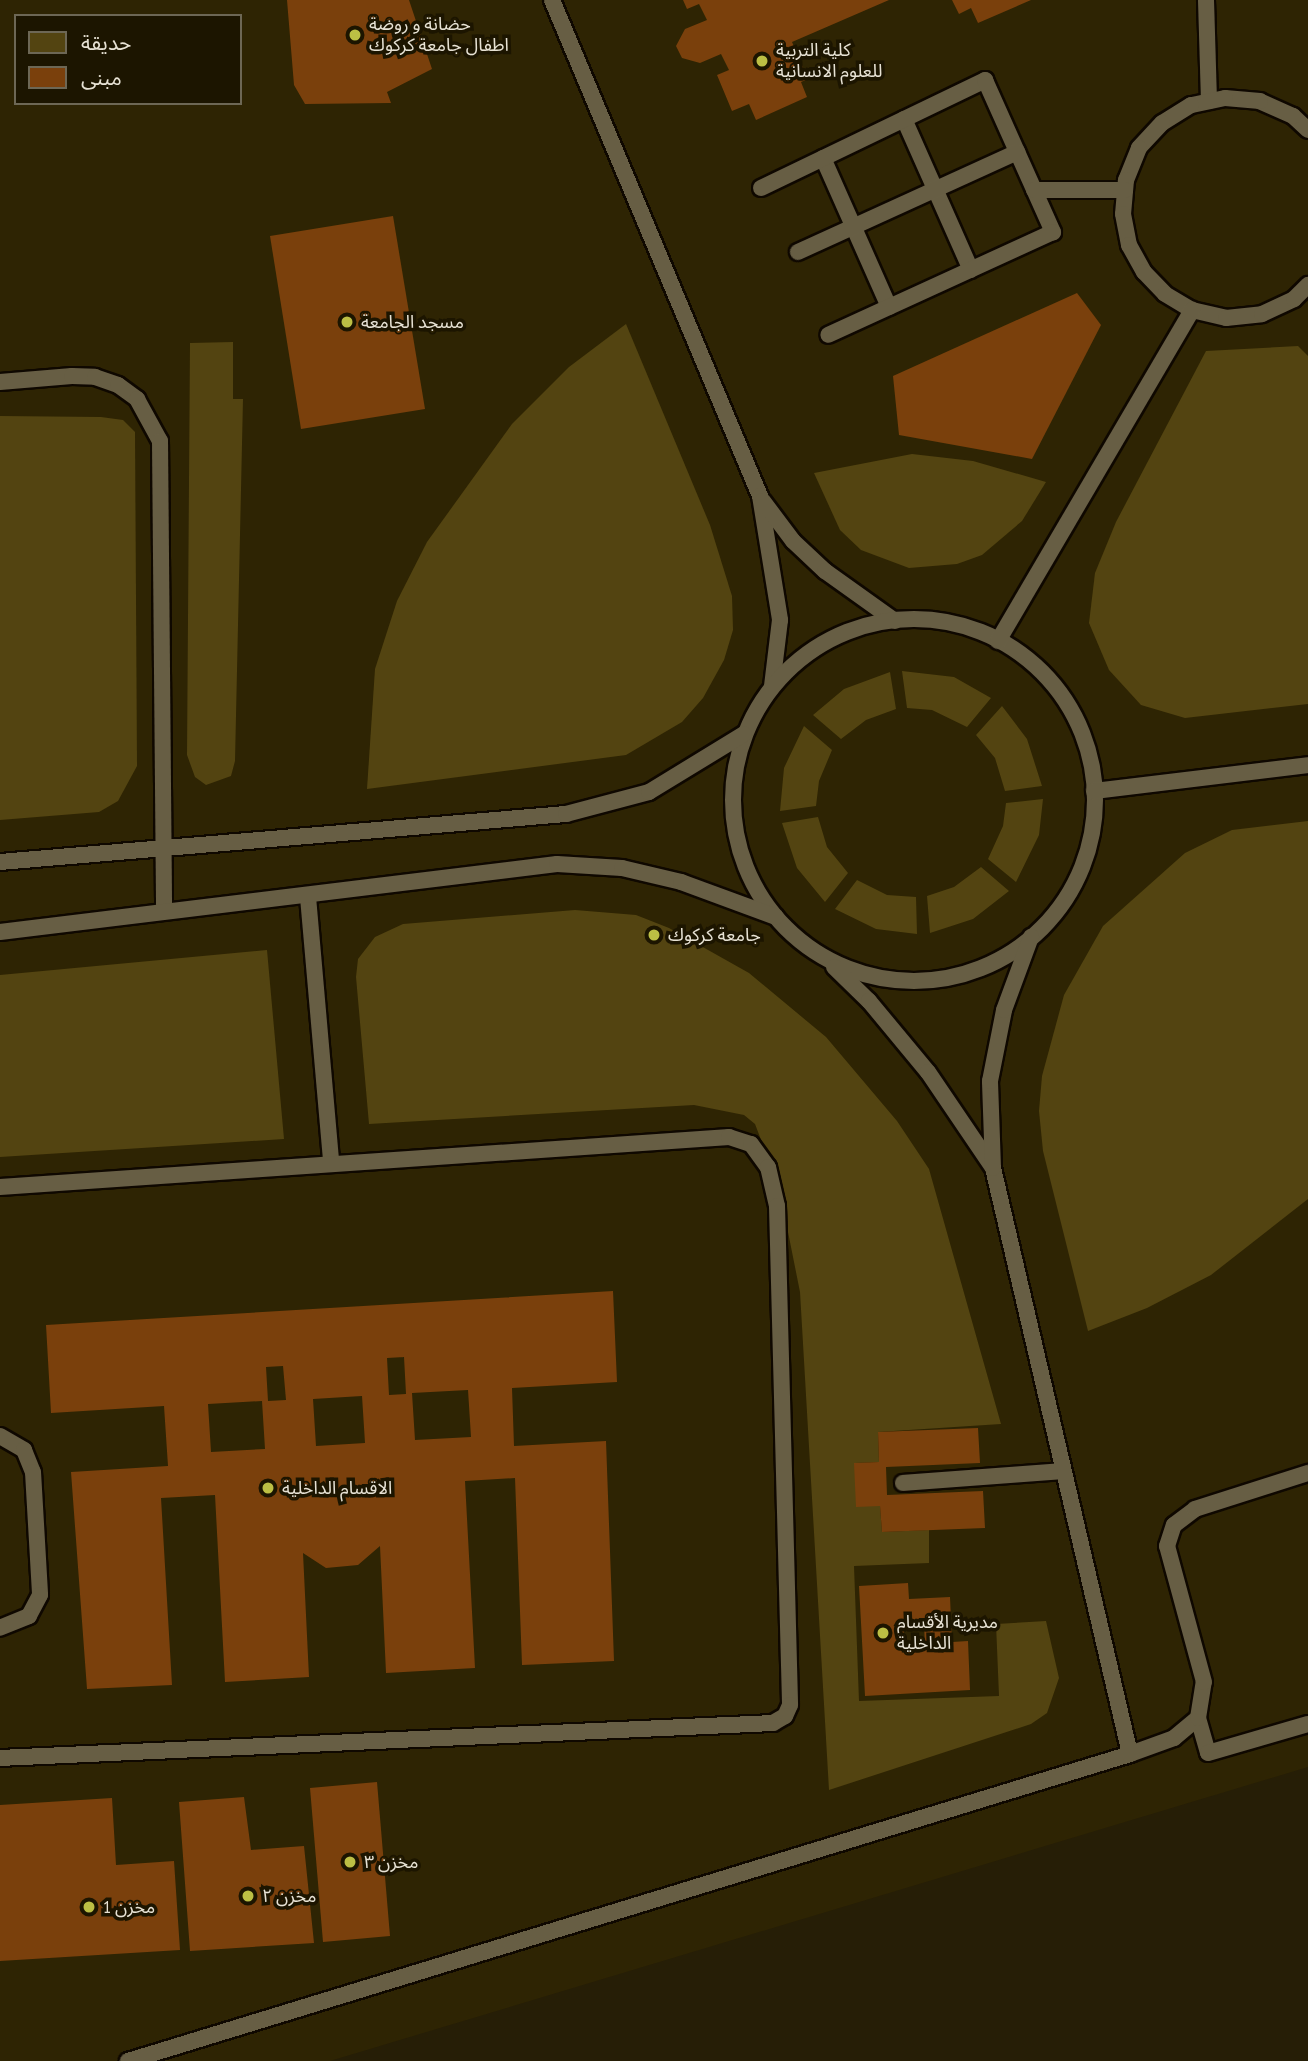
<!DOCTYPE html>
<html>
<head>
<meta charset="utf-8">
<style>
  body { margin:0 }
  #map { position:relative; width:1308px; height:2061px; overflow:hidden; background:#261e06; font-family:"PT Sans Narrow","Noto Sans Arabic",sans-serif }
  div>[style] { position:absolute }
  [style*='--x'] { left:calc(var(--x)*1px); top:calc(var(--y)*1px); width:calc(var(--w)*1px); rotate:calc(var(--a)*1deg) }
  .built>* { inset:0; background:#2e2403 }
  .green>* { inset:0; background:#534411 }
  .building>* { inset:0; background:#7a400c }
  .roads { filter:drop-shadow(2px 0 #0f0800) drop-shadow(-2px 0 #0f0800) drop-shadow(0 2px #0f0800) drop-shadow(0 -2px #0f0800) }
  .lane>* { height:16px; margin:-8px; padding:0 8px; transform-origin:8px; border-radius:8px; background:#675e44 }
  .lane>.ring { margin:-8px; padding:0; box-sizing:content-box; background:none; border:16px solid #675e44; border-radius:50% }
  .dots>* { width:19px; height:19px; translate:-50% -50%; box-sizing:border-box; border:4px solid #1c1500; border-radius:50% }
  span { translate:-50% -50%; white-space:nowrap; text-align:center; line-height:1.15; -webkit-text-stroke:7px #1c1500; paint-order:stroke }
  .poi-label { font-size:18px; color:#e7e2d4 }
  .left { translate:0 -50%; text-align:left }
  .legend { position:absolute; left:14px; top:14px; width:228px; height:91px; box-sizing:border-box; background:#1c1500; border:2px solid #6d6755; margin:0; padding:9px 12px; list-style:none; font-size:21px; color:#e7e2d4 }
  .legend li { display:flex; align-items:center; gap:14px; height:35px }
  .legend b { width:35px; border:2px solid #6d6755 }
</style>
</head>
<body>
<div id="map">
  <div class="built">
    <div style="clip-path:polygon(evenodd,0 0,1308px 0,1308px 1767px,330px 2061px,0 2061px,0 0,16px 16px,240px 16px,240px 103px,16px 103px,16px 16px)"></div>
  </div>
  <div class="green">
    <div style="clip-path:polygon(626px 324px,710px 525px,732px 596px,733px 630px,724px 660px,703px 698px,682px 722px,626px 755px,367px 789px,375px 669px,397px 601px,427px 542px,512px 424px,569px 367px)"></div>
    <div style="clip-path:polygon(233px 342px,233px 399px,243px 399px,235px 761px,231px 776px,206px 785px,195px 777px,187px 755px,190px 343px)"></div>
    <div style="clip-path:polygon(1298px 346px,1308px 356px,1308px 704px,1185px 718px,1141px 705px,1109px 670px,1089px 623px,1095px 573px,1116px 522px,1206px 351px)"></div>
    <div style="clip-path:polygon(0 416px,101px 417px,123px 420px,135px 432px,137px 766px,118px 801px,99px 812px,0 820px)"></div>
    <div style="clip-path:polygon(912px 454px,973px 461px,1046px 482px,1022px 521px,982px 555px,957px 564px,909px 568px,861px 550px,840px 530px,814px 473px)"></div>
    <div style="clip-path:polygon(902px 671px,954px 677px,991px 698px,967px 727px,932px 710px,907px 708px)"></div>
    <div style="clip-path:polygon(890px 672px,896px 709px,866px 720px,841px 739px,813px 715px,844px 689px)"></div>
    <div style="clip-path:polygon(1002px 706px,1027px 739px,1042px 786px,1005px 791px,995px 758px,976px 735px)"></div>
    <div style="clip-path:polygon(804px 726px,832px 750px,819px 781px,816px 806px,780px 811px,784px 768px)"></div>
    <div style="clip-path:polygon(1043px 799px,1039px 835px,1016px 882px,988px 859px,1003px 826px,1006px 803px)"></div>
    <div style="clip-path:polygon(818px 817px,827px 847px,848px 873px,825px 902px,797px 868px,782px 823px)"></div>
    <div style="clip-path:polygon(1308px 821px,1308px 1199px,1211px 1275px,1147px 1308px,1088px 1331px,1043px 1151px,1039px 1111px,1042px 1076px,1064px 995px,1103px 926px,1185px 853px,1232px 830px)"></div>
    <div style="clip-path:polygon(981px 867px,1009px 891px,973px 919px,930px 933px,927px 896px,954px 887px)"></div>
    <div style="clip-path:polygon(857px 880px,887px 895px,916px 897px,917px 934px,876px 929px,835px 909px)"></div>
    <div style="clip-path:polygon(575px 910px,636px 915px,669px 928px,749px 973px,826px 1037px,897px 1121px,929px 1169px,1001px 1424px,878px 1432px,879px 1462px,855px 1463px,880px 1506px,882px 1532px,929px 1530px,929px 1563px,854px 1566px,859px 1701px,999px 1696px,996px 1624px,1046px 1621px,1059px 1678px,1047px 1713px,1031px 1724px,829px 1790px,800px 1292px,779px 1187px,755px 1124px,744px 1115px,694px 1105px,369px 1124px,356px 977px,358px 959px,375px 937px,403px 924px)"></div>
    <div style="clip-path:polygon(267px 950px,284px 1139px,0 1157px,0 975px)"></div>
  </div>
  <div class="building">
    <div style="clip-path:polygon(287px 0,409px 0,432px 69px,387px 92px,391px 103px,305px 104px,294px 85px)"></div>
    <div style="clip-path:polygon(683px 0,889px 0,792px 42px,808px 79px,801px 82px,807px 97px,756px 120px,749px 104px,732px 111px,717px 75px,729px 70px,721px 54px,700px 63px,682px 58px,676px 46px,685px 29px,707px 20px,699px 4px,687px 9px)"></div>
    <div style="clip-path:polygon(952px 0,1031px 0,978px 23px,971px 8px,959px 14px)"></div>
    <div style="clip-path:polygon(393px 216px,425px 409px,301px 429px,270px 236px)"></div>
    <div style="clip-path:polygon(1077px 293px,1101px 325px,1032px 459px,899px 435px,893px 376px)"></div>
    <div style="clip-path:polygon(evenodd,613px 1291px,617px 1382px,512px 1388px,514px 1446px,606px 1441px,614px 1661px,522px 1665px,515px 1478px,465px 1481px,475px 1668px,386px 1673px,380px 1546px,358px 1565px,326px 1568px,303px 1553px,309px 1677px,225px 1682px,215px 1495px,161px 1498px,172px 1685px,87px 1689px,71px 1472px,168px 1466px,164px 1406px,51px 1413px,46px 1325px,613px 1291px,404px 1357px,406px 1394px,389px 1395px,387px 1358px,404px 1357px,613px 1291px,283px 1366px,286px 1400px,268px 1401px,266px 1367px,283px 1366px,613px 1291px,468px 1390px,471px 1437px,415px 1440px,412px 1393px,468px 1390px,613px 1291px,362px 1396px,365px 1443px,316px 1446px,313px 1399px,362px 1396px,613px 1291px,262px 1401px,265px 1449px,211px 1452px,208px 1404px,262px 1401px)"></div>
    <div style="clip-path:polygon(978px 1428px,980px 1463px,886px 1467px,887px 1495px,983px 1491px,985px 1528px,882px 1532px,880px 1506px,856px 1507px,854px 1463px,879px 1462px,878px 1432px)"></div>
    <div style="clip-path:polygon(evenodd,908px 1583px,909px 1599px,950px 1597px,952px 1642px,968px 1641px,970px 1690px,865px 1696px,859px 1586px,908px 1583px,924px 1623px,925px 1648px,905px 1650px,903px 1625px,924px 1623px)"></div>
    <div style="clip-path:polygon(377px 1782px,390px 1936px,323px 1942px,310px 1788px)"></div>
    <div style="clip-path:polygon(244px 1797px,251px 1850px,304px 1846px,314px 1943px,190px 1951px,179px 1802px)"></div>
    <div style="clip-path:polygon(112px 1798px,116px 1865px,174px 1861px,180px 1950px,0 1961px,0 1805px)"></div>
  </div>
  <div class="roads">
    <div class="lane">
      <div style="--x:552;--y:0;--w:538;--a:67.25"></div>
      <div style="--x:760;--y:496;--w:126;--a:80.8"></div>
      <div style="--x:780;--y:620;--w:66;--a:96.9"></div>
      <div style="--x:1206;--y:0;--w:101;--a:88.3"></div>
      <div style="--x:904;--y:119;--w:165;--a:66.1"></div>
      <div style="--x:1308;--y:130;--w:21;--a:-137"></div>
      <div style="--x:1293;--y:116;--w:36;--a:-156"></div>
      <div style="--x:1260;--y:101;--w:35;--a:-175"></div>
      <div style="--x:1225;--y:98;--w:35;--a:168"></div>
      <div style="--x:1191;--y:105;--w:34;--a:148"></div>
      <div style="--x:1162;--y:123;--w:34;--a:133"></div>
      <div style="--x:1139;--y:148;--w:35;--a:112"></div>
      <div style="--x:1126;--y:180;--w:34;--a:95"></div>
      <div style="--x:1123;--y:214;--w:32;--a:79"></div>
      <div style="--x:1129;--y:245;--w:31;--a:61"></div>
      <div style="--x:1144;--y:272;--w:30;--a:46"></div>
      <div style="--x:1165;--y:294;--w:31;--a:31"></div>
      <div style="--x:1192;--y:310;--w:35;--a:13"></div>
      <div style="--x:1226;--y:318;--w:36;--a:-6"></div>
      <div style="--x:1262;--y:314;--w:35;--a:-25"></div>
      <div style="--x:1294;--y:299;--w:20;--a:-45"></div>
      <div style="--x:823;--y:158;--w:163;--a:66.1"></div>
      <div style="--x:761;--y:188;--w:249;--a:-25.7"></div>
      <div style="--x:985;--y:80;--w:167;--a:65.9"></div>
      <div style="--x:1053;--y:232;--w:247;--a:155.4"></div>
      <div style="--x:1034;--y:190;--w:91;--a:0"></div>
      <div style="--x:798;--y:252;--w:241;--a:-24.5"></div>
      <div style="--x:0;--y:382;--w:72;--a:-4.8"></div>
      <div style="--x:72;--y:376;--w:23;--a:2"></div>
      <div style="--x:95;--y:377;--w:24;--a:19"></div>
      <div style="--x:118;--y:385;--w:24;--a:36"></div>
      <div style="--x:137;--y:399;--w:48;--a:61.3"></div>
      <div style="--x:160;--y:441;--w:470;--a:89.5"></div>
      <div style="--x:763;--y:501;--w:50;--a:53.1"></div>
      <div style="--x:793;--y:541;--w:44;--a:43.2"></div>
      <div style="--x:825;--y:571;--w:86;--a:35.5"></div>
      <div class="ring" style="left:733px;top:619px;width:346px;height:346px"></div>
      <div style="--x:998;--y:641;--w:384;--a:-59.6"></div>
      <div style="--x:1094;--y:791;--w:216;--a:-6.9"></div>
      <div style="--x:0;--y:862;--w:568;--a:-4.85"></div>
      <div style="--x:566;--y:814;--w:86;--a:-14.8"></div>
      <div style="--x:649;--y:792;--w:111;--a:-31.4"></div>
      <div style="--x:308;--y:897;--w:266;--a:85"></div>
      <div style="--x:0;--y:932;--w:561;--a:-6.96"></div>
      <div style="--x:557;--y:864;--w:65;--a:3.5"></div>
      <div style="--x:622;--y:868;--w:61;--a:13.3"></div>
      <div style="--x:681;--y:882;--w:101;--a:20.2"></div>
      <div style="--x:834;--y:967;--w:49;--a:44.2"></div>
      <div style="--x:869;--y:1001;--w:92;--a:50.3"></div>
      <div style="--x:928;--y:1072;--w:116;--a:55.9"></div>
      <div style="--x:0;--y:1187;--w:731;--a:-3.92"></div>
      <div style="--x:729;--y:1137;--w:23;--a:18"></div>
      <div style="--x:751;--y:1144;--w:29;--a:54"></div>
      <div style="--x:768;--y:1167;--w:40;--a:77"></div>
      <div style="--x:777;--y:1206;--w:499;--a:88.5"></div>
      <div style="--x:790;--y:1705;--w:12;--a:114"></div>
      <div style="--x:785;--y:1716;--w:14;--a:150"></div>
      <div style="--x:773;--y:1723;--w:774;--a:177.41"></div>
      <div style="--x:0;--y:1436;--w:28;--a:30"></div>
      <div style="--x:24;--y:1450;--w:24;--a:68"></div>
      <div style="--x:33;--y:1472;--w:123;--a:86.7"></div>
      <div style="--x:40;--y:1595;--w:24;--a:118"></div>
      <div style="--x:29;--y:1616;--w:31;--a:158"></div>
      <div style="--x:903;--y:1483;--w:160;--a:-4.3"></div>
      <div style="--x:1198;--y:1718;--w:36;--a:74"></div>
      <div style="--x:1208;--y:1753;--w:104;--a:-16.2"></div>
      <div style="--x:1130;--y:1754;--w:47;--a:-20"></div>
      <div style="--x:1174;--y:1738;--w:31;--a:-40"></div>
      <div style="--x:1198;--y:1718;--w:36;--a:-81"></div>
      <div style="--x:1204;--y:1682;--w:141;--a:-105.2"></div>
      <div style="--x:1167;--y:1546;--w:22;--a:-72"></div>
      <div style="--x:1174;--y:1525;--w:26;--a:-37"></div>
      <div style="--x:1195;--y:1509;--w:119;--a:-17.7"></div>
      <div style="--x:128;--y:2061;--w:1048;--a:-17.03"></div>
      <div style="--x:1130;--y:1754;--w:602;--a:-103.16"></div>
      <div style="--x:993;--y:1168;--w:87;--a:-92"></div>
      <div style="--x:990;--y:1081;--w:72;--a:-78.8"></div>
      <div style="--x:1004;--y:1010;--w:78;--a:-69.7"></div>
    </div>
  </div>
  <div class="dots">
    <div style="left:355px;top:35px;background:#bcbf44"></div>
    <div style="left:762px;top:61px;background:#bcbf44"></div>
    <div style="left:347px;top:322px;background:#bcbf44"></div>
    <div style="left:654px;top:935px;background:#bcbf44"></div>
    <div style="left:268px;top:1488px;background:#bcbf44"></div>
    <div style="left:883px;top:1633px;background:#bcbf44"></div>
    <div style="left:350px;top:1862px;background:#bcbf44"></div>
    <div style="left:248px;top:1896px;background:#bcbf44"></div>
    <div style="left:89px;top:1907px;background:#bcbf44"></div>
  </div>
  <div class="poi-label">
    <span class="left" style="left:369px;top:35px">حضانة و روضة<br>اطفال جامعة كركوك</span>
    <span class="left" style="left:776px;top:61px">كلية التربية<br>للعلوم الانسانية</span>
    <span class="left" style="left:361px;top:322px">مسجد الجامعة</span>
    <span class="left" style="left:668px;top:935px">جامعة كركوك</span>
    <span class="left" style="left:282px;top:1488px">الاقسام الداخلية</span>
    <span class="left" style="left:897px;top:1633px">مديرية الأقسام<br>الداخلية</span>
    <span class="left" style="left:364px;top:1862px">مخزن ٣</span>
    <span class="left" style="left:262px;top:1896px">مخزن ٢</span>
    <span class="left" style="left:103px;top:1907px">مخزن 1</span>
  </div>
  <ul class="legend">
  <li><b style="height:19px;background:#534411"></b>حديقة</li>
  <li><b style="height:19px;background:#7a400c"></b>مبنى</li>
  </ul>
</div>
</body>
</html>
